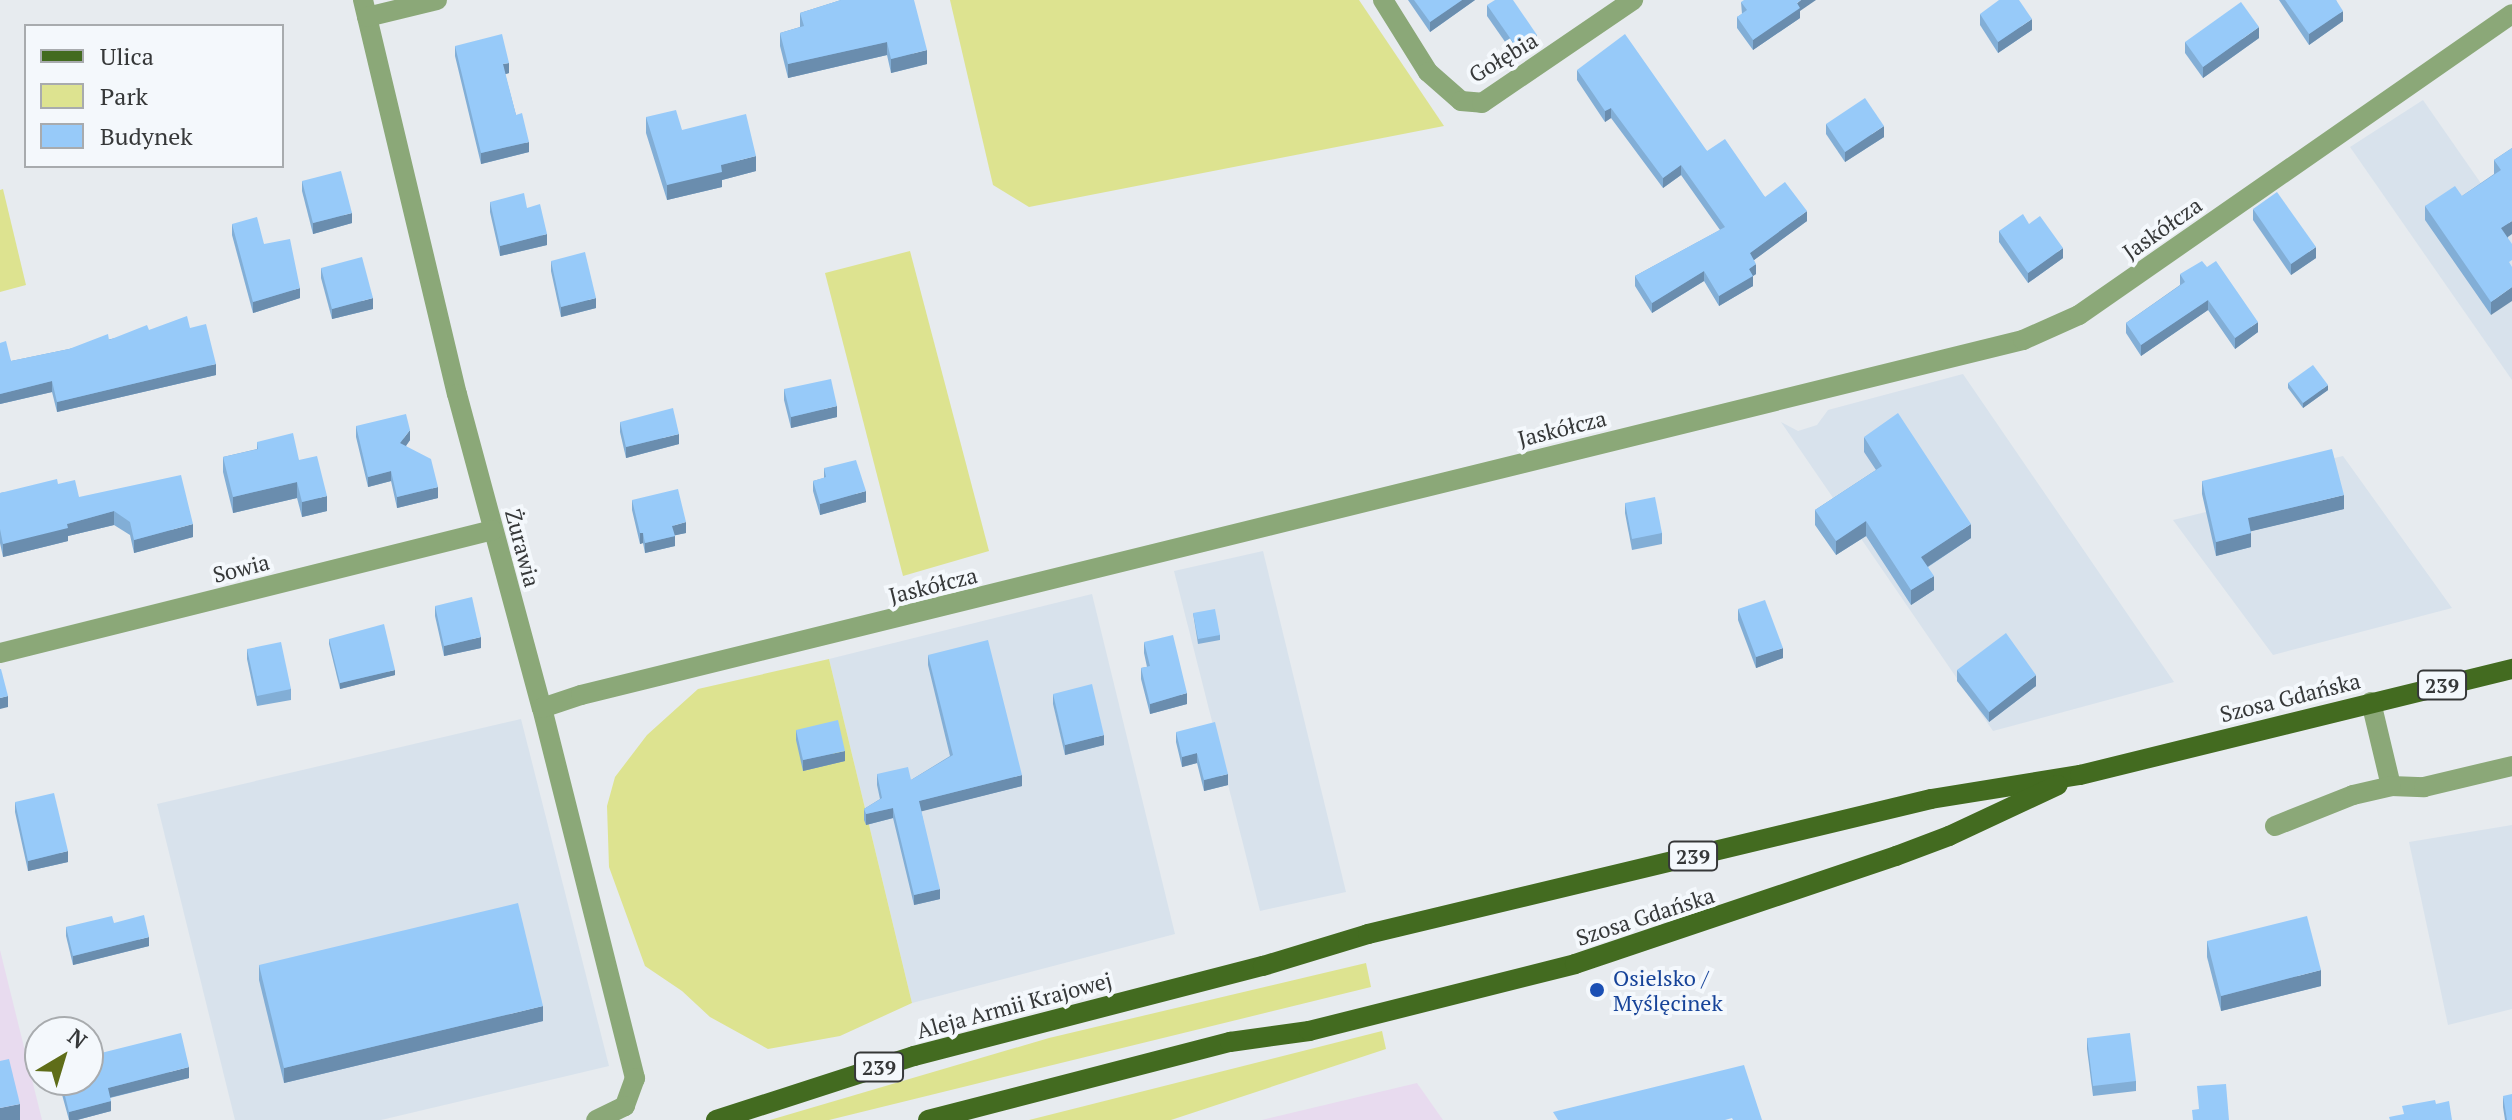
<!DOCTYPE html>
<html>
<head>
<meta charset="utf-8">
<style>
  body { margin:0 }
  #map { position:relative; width:2512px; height:1120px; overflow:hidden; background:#e7ebef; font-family:"PT Serif",serif }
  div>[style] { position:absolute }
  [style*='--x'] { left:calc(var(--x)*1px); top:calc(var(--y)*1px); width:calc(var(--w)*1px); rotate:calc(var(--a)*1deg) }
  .commercial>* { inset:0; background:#e8dbef }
  .built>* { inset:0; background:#d8e2ec }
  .green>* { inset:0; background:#dde390 }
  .minor>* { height:20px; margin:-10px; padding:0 10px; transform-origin:10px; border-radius:10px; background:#8ba878 }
  .primary>* { height:20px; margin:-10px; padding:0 10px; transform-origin:10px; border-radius:10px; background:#436b20 }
  .wall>* { inset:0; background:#82aed6 }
  .shaded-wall>* { inset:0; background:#6a8dae }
  .building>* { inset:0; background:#97caf9 }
  .dots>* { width:22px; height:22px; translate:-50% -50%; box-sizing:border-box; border:4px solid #f4f8fc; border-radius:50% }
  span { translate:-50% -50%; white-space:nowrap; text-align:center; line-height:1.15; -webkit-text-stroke:8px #f4f8fc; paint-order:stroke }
  .shield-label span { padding:2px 6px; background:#f4f8fc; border:2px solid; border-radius:6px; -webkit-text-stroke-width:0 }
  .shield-label { font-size:20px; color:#363839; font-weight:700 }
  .street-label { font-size:22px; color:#363839 }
  .transit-label { font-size:22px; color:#164399 }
  .left { translate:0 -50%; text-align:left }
  .legend { position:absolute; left:24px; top:24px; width:260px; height:144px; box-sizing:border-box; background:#f4f8fc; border:2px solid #a8abae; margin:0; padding:10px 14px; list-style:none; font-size:24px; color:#363839 }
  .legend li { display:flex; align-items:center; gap:16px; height:40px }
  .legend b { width:40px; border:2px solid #a8abae }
  .north { position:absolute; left:24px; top:1016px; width:80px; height:80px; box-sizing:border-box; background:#f4f8fc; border:2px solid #a8abae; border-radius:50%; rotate:38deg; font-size:22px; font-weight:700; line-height:32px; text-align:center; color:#363839 }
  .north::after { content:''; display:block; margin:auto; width:28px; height:36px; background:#5f6d18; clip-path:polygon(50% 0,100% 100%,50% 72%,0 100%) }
</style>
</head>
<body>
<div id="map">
  <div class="commercial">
    <div style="clip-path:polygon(0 950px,42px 1120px,0 1120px)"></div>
    <div style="clip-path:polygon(1417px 1083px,1443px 1120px,1262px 1120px)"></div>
  </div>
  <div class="built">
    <div style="clip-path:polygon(2423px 100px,2512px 228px,2512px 380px,2350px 147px)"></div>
    <div style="clip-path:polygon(1963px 374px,2174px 682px,1993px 731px,1781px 422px,1798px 431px,1817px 425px,1828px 410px)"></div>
    <div style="clip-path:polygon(2343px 456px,2452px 608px,2273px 655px,2173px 520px,2210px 511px,2205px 489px)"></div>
    <div style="clip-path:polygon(1263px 551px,1346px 892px,1260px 911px,1174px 571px)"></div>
    <div style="clip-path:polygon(1092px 594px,1175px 934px,912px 1003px,829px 659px)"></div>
    <div style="clip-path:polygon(521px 719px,609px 1066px,381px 1120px,235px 1120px,157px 804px)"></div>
    <div style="clip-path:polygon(2512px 825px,2512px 1009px,2448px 1025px,2409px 842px)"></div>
  </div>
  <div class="green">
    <div style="clip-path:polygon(950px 0,1359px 0,1444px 126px,1029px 207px,993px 185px)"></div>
    <div style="clip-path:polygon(3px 189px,26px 285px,0 292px,0 190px)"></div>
    <div style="clip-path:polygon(910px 251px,989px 551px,903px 576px,825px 273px)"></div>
    <div style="clip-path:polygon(829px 659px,912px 1003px,840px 1036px,768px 1049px,710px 1017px,682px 991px,645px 966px,609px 867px,607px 806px,615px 777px,647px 735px,698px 689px)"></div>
    <div style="clip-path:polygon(1366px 963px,1371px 987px,829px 1120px,770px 1120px,1049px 1038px)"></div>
    <div style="clip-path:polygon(1382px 1031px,1386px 1049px,1171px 1120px,1029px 1120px)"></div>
  </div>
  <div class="minor">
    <div style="--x:363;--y:0;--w:405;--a:76.6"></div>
    <div style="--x:457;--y:394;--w:325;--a:74.9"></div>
    <div style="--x:542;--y:708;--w:382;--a:75.9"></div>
    <div style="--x:635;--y:1078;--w:30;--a:110"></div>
    <div style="--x:625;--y:1106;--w:32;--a:154"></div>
    <div style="--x:1383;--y:0;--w:85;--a:58"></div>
    <div style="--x:1428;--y:72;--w:44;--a:41.3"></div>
    <div style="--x:1461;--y:101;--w:21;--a:5"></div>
    <div style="--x:1482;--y:103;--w:183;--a:-34.3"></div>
    <div style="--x:367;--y:17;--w:72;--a:-13.7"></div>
    <div style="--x:0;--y:653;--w:508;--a:-14.01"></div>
    <div style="--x:2371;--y:702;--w:86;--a:76.6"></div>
    <div style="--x:2391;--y:786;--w:33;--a:2"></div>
    <div style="--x:2424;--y:787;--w:90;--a:-13.4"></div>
    <div style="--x:542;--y:708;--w:41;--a:-18.4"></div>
    <div style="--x:581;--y:695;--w:1485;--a:-13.83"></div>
    <div style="--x:2023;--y:340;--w:61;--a:-24.1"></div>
    <div style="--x:2079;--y:315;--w:527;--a:-34.81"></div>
    <div style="--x:2275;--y:826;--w:84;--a:-21.7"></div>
    <div style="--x:2353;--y:795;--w:39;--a:-13"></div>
  </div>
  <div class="primary">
    <div style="--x:716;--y:1120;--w:208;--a:-17.9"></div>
    <div style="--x:914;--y:1056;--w:360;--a:-14.5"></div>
    <div style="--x:1263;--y:966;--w:110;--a:-16.9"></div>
    <div style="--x:1368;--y:934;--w:579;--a:-13.48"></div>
    <div style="--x:1931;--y:799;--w:151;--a:-9.2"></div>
    <div style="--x:2080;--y:775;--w:445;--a:-13.8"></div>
    <div style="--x:928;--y:1120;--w:312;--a:-14.5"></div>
    <div style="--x:1230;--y:1042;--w:80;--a:-7.9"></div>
    <div style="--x:1309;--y:1031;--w:274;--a:-14.1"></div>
    <div style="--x:1575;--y:964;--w:339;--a:-18.6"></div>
    <div style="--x:1896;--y:856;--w:57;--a:-20.7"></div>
    <div style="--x:1949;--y:836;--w:120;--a:-25.1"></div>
  </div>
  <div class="wall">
    <div style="clip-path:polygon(841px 0,927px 64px,891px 73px,887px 55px,788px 78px,780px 46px,780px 33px,800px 27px,800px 13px)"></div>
    <div style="clip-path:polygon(1408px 0,1475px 0,1430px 32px)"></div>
    <div style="clip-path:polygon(2279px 0,2336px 0,2343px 21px,2309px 45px)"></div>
    <div style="clip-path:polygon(1741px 2px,1800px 11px,1800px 18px,1753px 50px,1737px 28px,1737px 17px,1742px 14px)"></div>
    <div style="clip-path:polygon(1487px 5px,1537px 45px,1517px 59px,1487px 16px)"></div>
    <div style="clip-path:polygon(1980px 14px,2032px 30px,1998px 53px,1980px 25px)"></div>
    <div style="clip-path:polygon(2259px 38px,2203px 78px,2185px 53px,2185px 42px)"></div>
    <div style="clip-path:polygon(455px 46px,509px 73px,505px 74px,516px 115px,529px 152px,481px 164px,455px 56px)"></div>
    <div style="clip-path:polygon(1577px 70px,1707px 151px,1765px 197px,1807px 221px,1754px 260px,1756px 274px,1753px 276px,1753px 286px,1719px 306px,1704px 281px,1652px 313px,1635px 286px,1635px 276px,1720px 230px,1681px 175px,1663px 188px,1611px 118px,1605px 122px,1577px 80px)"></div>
    <div style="clip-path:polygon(646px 117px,682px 130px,756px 171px,722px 180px,722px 187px,667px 200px,646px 133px)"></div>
    <div style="clip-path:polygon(1826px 124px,1884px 137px,1845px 162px,1826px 134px)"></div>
    <div style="clip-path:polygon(2512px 148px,2508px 237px,2491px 315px,2425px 220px,2425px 206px,2462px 196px,2494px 174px,2494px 160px)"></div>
    <div style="clip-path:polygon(302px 181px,352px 223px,313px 234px,302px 191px)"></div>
    <div style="clip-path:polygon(490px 202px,527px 208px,547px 245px,500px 256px,490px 212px)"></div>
    <div style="clip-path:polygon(2253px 209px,2316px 258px,2291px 275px,2253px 220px)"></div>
    <div style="clip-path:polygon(232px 224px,264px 244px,300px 298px,253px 313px,232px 235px)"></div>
    <div style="clip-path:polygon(2029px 224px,2063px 258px,2028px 283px,1999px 242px,1999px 231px)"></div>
    <div style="clip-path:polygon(551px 261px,596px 308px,561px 317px,551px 271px)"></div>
    <div style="clip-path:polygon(321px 268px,373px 309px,332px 319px,321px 278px)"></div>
    <div style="clip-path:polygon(2180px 274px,2258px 332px,2235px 349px,2208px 310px,2141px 356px,2126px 333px,2126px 323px,2180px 285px)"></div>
    <div style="clip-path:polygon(190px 328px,216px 375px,57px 412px,52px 392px,0 404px,0 343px,11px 361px,69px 349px,149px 330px)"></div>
    <div style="clip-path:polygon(2288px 383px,2328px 390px,2303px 408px,2288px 388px)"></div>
    <div style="clip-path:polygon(784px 389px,837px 417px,791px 428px,784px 400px)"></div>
    <div style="clip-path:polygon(620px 422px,679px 444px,626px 458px,620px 432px)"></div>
    <div style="clip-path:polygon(356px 426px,410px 440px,406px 446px,438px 498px,397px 508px,391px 481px,368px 487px,356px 437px)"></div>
    <div style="clip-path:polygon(1864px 437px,1971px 538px,1928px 567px,1934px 590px,1911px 605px,1866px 536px,1836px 555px,1815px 525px,1815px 510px,1876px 470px,1864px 452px)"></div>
    <div style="clip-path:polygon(257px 442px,299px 460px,327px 511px,302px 517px,297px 498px,233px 513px,223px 472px,223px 457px,257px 449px)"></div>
    <div style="clip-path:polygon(824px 468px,866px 502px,820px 515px,813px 491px,813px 481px,824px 478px)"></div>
    <div style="clip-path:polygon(2202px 481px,2344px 509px,2251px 531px,2251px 547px,2216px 556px,2202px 494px)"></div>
    <div style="clip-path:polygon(58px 484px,79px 497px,193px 537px,134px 553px,130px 535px,114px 525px,68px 536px,68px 541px,3px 557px,0 543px,0 493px)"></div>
    <div style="clip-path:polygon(632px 500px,686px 533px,675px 535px,675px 546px,645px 553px,643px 543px,640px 544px,632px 510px)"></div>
    <div style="clip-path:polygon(1625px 503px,1662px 533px,1662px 544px,1632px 550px,1625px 513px)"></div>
    <div style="clip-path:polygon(435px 606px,481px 648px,444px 656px,435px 616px)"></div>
    <div style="clip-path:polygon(1738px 609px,1783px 658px,1756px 668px,1738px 620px)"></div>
    <div style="clip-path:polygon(1193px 613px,1220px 635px,1220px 640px,1198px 644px)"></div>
    <div style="clip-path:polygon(329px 639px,395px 675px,340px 689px,329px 644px)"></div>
    <div style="clip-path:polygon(1144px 642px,1187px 704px,1150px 714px,1141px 679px,1141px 668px,1147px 667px,1144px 653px)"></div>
    <div style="clip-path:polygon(247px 649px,291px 689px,291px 700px,257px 706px,247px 659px)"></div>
    <div style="clip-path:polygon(928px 655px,1022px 786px,921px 811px,940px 899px,914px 905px,893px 818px,866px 825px,864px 820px,864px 809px,880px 799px,877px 785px,877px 774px,911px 780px,950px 756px,928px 665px)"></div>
    <div style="clip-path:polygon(1957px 670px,2036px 686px,1989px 722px,1957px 681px)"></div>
    <div style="clip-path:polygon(1053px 694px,1104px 745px,1065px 755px,1053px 704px)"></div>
    <div style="clip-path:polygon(796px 730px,845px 761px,803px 771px,796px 740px)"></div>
    <div style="clip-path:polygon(1176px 732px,1228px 785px,1204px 791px,1197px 763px,1182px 767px,1176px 742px)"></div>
    <div style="clip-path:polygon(15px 802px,68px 862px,28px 871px,15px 812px)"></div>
    <div style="clip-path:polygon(114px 923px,149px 946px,73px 965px,66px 936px,66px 927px)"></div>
    <div style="clip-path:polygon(2207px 941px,2321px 986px,2221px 1011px,2207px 957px)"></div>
    <div style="clip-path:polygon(259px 965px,543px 1021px,284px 1083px,259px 980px)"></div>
    <div style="clip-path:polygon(2087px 1038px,2136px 1081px,2136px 1091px,2093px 1096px,2087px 1049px)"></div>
    <div style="clip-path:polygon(101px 1053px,189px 1078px,110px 1098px,111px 1111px,77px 1120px,69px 1120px,58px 1080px,88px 1080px)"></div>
    <div style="clip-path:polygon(2503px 1096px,2512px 1120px,2505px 1120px,2503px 1107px)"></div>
  </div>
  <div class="shaded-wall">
    <div style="clip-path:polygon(1462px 0,1475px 0,1430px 32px,1430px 22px)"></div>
    <div style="clip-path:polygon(1801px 0,1816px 0,1800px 11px,1800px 18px,1753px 50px,1753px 40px)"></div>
    <div style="clip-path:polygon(2343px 11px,2343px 21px,2309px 45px,2309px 34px)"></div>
    <div style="clip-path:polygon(2032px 19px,2032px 30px,1998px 53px,1998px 42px)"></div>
    <div style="clip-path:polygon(2259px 27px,2259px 38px,2203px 78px,2203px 67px)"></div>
    <div style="clip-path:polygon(1537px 35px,1537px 45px,1517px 59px,1517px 48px)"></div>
    <div style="clip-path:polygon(887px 42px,887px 55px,788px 78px,788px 64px)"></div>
    <div style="clip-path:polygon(927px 50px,927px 64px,891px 73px,891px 59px)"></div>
    <div style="clip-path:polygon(509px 63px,509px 73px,503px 75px,503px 64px)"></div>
    <div style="clip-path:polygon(1611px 108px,1611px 118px,1605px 122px,1605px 111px)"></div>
    <div style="clip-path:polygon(1884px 126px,1884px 137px,1845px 162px,1845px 152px)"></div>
    <div style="clip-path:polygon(529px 142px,529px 152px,481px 164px,481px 153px)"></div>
    <div style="clip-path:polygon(756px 156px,756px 171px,722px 180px,722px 187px,667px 200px,667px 185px,721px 165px)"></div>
    <div style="clip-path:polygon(1681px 165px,1681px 175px,1663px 188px,1663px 178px)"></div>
    <div style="clip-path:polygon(1807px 211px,1807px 221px,1750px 263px,1750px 253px)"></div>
    <div style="clip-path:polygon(352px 213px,352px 223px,313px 234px,313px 223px)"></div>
    <div style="clip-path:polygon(2512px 221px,2512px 234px,2501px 242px,2501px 228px)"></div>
    <div style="clip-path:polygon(547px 234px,547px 245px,500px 256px,500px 246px)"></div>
    <div style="clip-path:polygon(2316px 247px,2316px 258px,2291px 275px,2291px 264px)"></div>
    <div style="clip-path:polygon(2063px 248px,2063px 258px,2028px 283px,2028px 273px)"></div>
    <div style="clip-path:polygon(1756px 264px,1756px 274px,1753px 276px,1753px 286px,1719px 306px,1719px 296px,1749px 269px)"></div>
    <div style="clip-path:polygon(1704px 271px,1704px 281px,1652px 313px,1652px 303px)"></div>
    <div style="clip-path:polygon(2512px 287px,2512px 301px,2491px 315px,2491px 302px)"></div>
    <div style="clip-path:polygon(300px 288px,300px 298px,253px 313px,253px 302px)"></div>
    <div style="clip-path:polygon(373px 298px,373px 309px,332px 319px,332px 309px)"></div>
    <div style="clip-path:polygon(596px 298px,596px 308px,561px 317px,561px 307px)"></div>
    <div style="clip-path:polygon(2208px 300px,2208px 310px,2141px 356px,2141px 345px)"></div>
    <div style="clip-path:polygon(2258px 322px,2258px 332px,2235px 349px,2235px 338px)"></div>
    <div style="clip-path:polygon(216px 364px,216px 375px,57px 412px,57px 402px)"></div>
    <div style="clip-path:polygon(52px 381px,52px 392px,0 404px,0 394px)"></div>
    <div style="clip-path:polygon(2328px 385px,2328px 390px,2303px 408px,2303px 403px)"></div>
    <div style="clip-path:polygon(837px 406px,837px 417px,791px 428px,791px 417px)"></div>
    <div style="clip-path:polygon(410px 430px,410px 440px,400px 454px,400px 443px)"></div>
    <div style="clip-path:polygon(679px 434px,679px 444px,626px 458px,626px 447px)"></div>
    <div style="clip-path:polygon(391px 471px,391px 481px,368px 487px,368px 477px)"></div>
    <div style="clip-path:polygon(297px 482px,297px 498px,233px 513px,233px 497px)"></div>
    <div style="clip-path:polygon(438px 487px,438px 498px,397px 508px,397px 497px)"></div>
    <div style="clip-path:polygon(866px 491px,866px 502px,820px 515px,820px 504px)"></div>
    <div style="clip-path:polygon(2344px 495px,2344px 509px,2248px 532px,2248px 518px)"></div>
    <div style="clip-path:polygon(327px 496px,327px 511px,302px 517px,302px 502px)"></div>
    <div style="clip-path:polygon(114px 511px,114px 525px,68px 536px,68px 541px,3px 557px,3px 544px,67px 524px)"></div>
    <div style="clip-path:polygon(1866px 521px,1866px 536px,1836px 555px,1836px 541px)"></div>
    <div style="clip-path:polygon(686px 522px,686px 533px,672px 536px,672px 526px)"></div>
    <div style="clip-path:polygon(193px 524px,193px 537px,134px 553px,134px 540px)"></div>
    <div style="clip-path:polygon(1971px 524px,1971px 538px,1921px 571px,1921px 557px)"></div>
    <div style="clip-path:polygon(640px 533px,643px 533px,643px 543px,640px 544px)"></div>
    <div style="clip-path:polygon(2251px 533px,2251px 547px,2216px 556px,2216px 542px)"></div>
    <div style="clip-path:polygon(675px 536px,675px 546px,645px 553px,645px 543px)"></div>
    <div style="clip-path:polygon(1934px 576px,1934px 590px,1911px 605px,1911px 590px)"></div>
    <div style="clip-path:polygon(481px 637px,481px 648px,444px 656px,444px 646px)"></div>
    <div style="clip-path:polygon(1783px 648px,1783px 658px,1756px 668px,1756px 657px)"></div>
    <div style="clip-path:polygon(395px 670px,395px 675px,340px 689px,340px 683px)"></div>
    <div style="clip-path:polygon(2036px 675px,2036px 686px,1989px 722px,1989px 712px)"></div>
    <div style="clip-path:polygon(1187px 693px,1187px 704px,1150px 714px,1150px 704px)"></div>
    <div style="clip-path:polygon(8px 696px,8px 707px,0 709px,0 698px)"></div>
    <div style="clip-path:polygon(1104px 735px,1104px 745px,1065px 755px,1065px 745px)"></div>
    <div style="clip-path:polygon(845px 751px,845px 761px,803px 771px,803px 760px)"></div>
    <div style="clip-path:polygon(1197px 753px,1197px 763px,1182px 767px,1182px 757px)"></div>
    <div style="clip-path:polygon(1228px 774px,1228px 785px,1204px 791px,1204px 780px)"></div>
    <div style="clip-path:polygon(1022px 775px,1022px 786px,919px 812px,919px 801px)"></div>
    <div style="clip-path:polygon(893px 808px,893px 818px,866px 825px,866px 814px)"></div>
    <div style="clip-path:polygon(68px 851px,68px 862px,28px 871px,28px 861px)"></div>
    <div style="clip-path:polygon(940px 889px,940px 899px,914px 905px,914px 895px)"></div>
    <div style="clip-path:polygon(149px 937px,149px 946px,73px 965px,73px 956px)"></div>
    <div style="clip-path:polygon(2321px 970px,2321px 986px,2221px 1011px,2221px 996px)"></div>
    <div style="clip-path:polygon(543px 1006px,543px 1021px,284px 1083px,284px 1068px)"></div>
    <div style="clip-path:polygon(189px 1067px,189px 1078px,108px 1098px,108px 1088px)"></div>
    <div style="clip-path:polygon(111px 1101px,111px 1111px,77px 1120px,69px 1120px,69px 1112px)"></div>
    <div style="clip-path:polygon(20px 1104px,20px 1120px,0 1120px,0 1108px)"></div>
  </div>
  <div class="building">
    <div style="clip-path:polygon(841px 0,914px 0,927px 50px,891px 59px,887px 42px,788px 64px,780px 33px,804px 26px,800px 13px)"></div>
    <div style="clip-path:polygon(1414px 0,1462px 0,1430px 22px)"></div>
    <div style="clip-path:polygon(1495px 0,1513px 0,1537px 35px,1517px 48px,1487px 5px)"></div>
    <div style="clip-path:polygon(1744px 0,1801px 0,1797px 3px,1800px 8px,1753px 40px,1737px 17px,1747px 10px,1741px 2px)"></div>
    <div style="clip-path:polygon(1999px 0,2019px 0,2032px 19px,1998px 42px,1980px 14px)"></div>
    <div style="clip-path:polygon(2285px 0,2336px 0,2343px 11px,2309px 34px)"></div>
    <div style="clip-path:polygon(2241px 2px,2259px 27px,2203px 67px,2185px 42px)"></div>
    <div style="clip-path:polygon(502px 34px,509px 63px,503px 64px,516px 115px,522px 113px,529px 142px,481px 153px,455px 46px)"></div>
    <div style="clip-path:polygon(1625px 34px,1707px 151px,1725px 139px,1765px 197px,1785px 182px,1807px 211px,1750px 253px,1756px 264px,1749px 269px,1753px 276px,1719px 296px,1704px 271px,1652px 303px,1635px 276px,1725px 227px,1681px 165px,1663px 178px,1611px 108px,1605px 111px,1577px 70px)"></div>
    <div style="clip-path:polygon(1865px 98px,1884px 126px,1845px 152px,1826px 124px)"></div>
    <div style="clip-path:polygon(676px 110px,682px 130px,746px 114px,756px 156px,721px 165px,722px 172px,667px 185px,646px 117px)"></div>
    <div style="clip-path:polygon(2512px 148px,2512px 221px,2501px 228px,2512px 244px,2512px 260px,2509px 262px,2512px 267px,2512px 287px,2491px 302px,2425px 206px,2455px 186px,2462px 196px,2501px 170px,2494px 160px)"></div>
    <div style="clip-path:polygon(341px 171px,352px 213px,313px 223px,302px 181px)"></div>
    <div style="clip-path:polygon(2277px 192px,2316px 247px,2291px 264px,2253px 209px)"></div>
    <div style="clip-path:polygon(524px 193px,527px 208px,540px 204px,547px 234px,500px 246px,490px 202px)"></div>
    <div style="clip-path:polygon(2023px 214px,2029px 224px,2040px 216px,2063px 248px,2028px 273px,1999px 231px)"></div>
    <div style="clip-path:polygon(257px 217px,264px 244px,290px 239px,300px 288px,253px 302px,232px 224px)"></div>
    <div style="clip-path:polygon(585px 252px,596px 298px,561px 307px,551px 261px)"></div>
    <div style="clip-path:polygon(362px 257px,373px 298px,332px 309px,321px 268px)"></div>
    <div style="clip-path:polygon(2202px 261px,2207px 267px,2216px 261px,2258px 322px,2235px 338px,2208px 300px,2141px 345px,2126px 323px,2185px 282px,2180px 274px)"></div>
    <div style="clip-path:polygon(187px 316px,190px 328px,206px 324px,216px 364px,57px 402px,52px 381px,0 394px,0 343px,6px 341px,11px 361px,69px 349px,108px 334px,109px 340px,147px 325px,149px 330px)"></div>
    <div style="clip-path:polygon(2313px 365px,2328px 385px,2303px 403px,2288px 383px)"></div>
    <div style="clip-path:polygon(831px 379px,837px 406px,791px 417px,784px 389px)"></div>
    <div style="clip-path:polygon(673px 408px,679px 434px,626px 447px,620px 422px)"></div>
    <div style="clip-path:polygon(1898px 413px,1971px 524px,1921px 557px,1934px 576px,1911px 590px,1866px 521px,1836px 541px,1815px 510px,1882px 466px,1864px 437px)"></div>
    <div style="clip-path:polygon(406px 414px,410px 430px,400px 443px,431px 459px,438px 487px,397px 497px,391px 471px,368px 477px,356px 426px)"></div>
    <div style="clip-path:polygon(293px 433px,299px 460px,317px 456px,327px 496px,302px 502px,297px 482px,233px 497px,223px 457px,258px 449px,257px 442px)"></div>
    <div style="clip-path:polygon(2332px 449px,2344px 495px,2248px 518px,2251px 533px,2216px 542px,2202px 481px)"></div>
    <div style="clip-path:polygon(856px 460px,866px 491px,820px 504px,813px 481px,826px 477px,824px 468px)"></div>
    <div style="clip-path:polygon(181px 475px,193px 524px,134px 540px,130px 522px,114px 511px,67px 524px,68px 528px,3px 544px,0 529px,0 493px,57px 479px,58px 484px,75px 480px,79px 497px)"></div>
    <div style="clip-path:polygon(678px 489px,686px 522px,672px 526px,675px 536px,645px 543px,643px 533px,640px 533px,632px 500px)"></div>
    <div style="clip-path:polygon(1655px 497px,1662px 533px,1632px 539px,1625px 503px)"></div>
    <div style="clip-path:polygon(472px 597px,481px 637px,444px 646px,435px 606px)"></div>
    <div style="clip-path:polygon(1765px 600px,1783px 648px,1756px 657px,1738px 609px)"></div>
    <div style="clip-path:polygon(1215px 609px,1220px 635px,1198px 639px,1193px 613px)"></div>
    <div style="clip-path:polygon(384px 624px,395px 670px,340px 683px,329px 639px)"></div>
    <div style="clip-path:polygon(2006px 633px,2036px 675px,1989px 712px,1957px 670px)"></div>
    <div style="clip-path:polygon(1173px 635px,1187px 693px,1150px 704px,1141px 668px,1150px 666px,1144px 642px)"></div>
    <div style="clip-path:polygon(988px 640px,1022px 775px,919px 801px,940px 889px,914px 895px,893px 808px,866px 814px,864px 809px,882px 798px,877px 774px,908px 767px,911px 780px,953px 755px,928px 655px)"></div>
    <div style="clip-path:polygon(281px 642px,291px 689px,257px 696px,247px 649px)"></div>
    <div style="clip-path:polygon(0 669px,1px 669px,8px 696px,0 698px)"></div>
    <div style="clip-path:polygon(1092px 684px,1104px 735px,1065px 745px,1053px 694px)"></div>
    <div style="clip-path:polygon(838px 720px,845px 751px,803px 760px,796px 730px)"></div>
    <div style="clip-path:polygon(1215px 722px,1228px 774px,1204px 780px,1197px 753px,1182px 757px,1176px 732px)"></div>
    <div style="clip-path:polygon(54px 793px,68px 851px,28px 861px,15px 802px)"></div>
    <div style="clip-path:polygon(518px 903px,543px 1006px,284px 1068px,259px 965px)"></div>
    <div style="clip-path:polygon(144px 915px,149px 937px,73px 956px,66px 927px,112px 916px,114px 923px)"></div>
    <div style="clip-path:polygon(2307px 916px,2321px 970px,2221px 996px,2207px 941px)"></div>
    <div style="clip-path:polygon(181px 1033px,189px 1067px,108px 1088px,111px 1101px,69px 1112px,61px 1080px,88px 1080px,88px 1047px,99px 1044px,101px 1053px)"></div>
    <div style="clip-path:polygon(2130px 1033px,2136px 1081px,2093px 1086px,2087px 1038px)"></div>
    <div style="clip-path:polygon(9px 1059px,20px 1104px,0 1108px,0 1061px)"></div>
    <div style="clip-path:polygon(1744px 1065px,1762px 1120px,1733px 1120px,1732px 1118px,1725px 1120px,1558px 1120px,1553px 1112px)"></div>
    <div style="clip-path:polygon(2226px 1084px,2229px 1120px,2193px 1120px,2192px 1110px,2199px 1109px,2197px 1086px)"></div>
    <div style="clip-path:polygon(2512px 1094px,2512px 1120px,2507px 1120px,2503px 1096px)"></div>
    <div style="clip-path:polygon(2435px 1100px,2436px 1104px,2449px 1101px,2452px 1120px,2390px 1120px,2389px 1117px,2404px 1114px,2402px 1106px)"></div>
  </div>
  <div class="dots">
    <div style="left:1597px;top:990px;background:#1a4fb4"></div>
  </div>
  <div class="shield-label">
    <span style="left:2442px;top:685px">239</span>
    <span style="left:1693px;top:856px">239</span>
    <span style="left:879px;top:1067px">239</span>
  </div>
  <div class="street-label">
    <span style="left:1503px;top:57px;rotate:-31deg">Gołębia</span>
    <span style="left:2162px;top:228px;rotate:-35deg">Jaskółcza</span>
    <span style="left:1562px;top:428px;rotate:-14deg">Jaskółcza</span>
    <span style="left:523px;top:548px;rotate:75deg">Żurawia</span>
    <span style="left:241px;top:568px;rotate:-14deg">Sowia</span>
    <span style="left:933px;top:585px;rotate:-14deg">Jaskółcza</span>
    <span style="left:2290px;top:697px;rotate:-14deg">Szosa Gdańska</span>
    <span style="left:1645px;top:916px;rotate:-18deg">Szosa Gdańska</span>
    <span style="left:1014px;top:1005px;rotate:-15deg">Aleja Armii Krajowej</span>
  </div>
  <div class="transit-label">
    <span class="left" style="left:1613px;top:990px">Osielsko /<br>Myślęcinek</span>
  </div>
  <ul class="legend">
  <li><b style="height:10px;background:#436b20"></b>Ulica</li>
  <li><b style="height:22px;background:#dde390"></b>Park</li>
  <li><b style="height:22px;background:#97caf9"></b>Budynek</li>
  </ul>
  <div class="north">N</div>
</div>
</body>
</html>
